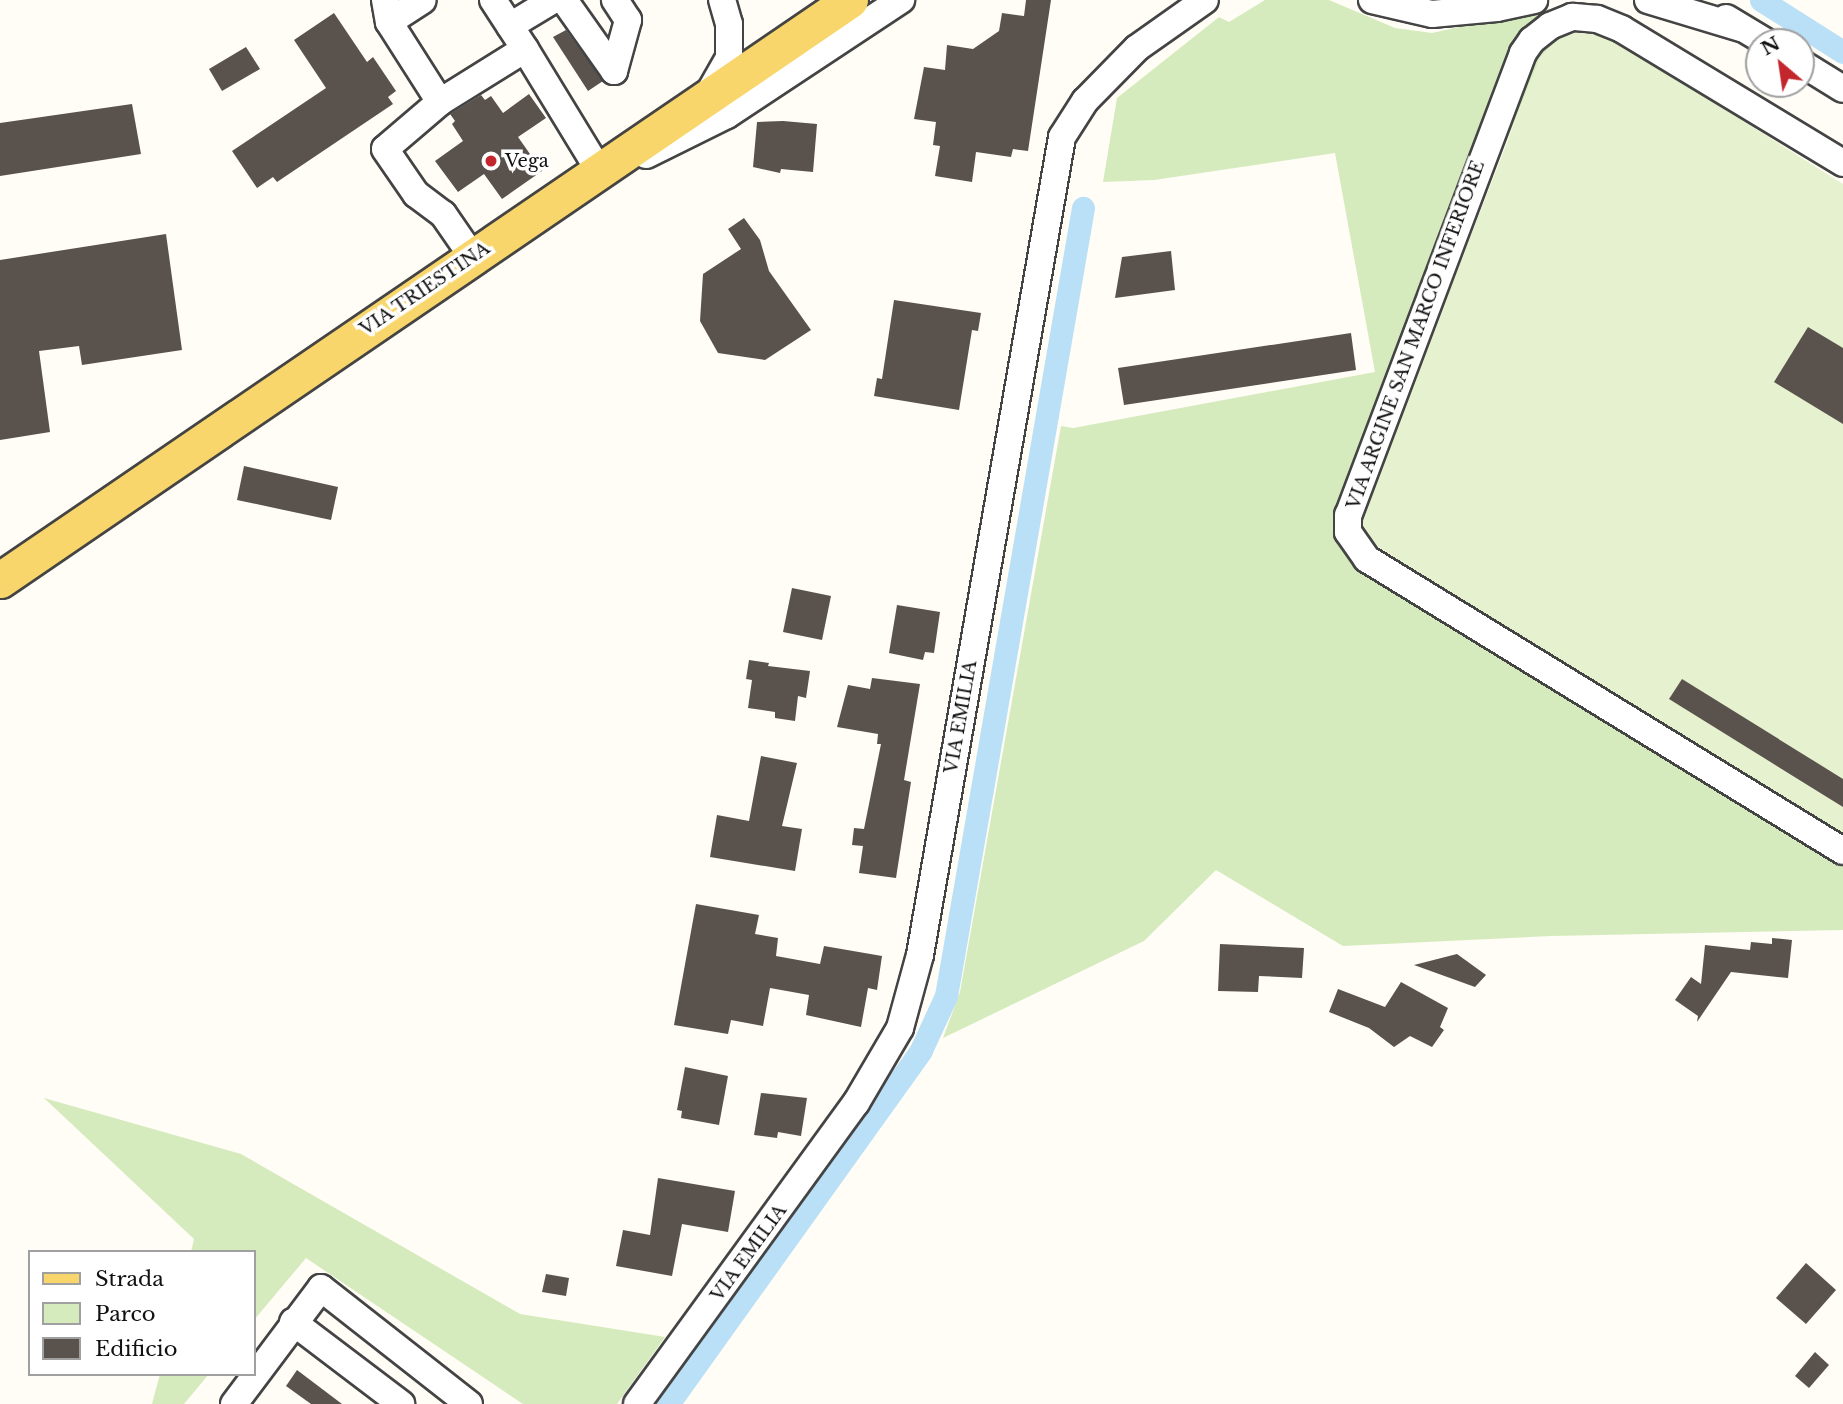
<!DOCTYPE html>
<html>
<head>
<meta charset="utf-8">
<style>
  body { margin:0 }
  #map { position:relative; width:1843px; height:1404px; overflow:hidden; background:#fffdf5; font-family:"Libre Baskerville",serif }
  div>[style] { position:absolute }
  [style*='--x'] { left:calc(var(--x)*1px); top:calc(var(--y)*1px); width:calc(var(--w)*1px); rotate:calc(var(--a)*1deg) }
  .green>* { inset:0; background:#d5ebbd }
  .pitch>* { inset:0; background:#e6f2cf }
  .canal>* { height:23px; margin:-11.5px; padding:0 11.5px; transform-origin:11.5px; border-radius:11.5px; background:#b9e0f7 }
  .building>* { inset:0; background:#5a524d }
  .roads { filter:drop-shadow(2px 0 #444) drop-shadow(-2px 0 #444) drop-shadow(0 2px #444) drop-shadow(0 -2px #444) }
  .minor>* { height:26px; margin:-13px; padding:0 13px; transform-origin:13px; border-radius:13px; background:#fff }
  .major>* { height:35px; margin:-17.5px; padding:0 17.5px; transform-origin:17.5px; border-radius:17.5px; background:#f9d66b }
  .dots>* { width:19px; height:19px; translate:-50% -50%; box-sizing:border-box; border:4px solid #fff; border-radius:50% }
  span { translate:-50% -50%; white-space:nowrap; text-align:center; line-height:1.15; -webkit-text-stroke:7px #fff; paint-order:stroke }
  .poi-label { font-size:18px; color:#111 }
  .left { translate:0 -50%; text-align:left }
  .street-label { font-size:18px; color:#111 }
  .legend { position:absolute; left:28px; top:1250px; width:228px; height:126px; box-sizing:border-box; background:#fff; border:2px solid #a0a0a0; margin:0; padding:9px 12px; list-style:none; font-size:21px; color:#111 }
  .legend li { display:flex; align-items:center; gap:14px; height:35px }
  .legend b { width:35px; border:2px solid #a0a0a0 }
  .north { position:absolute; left:1745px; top:28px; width:70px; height:70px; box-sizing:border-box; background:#fff; border:2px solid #a0a0a0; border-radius:50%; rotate:331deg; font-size:19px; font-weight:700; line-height:28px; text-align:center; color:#111 }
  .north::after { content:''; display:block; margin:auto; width:24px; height:32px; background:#c4262e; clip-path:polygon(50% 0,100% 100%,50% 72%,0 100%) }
</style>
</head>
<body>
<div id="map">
  <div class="green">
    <div style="clip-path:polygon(1265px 0,1329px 0,1395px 28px,1432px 33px,1526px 12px,1573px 7px,1576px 30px,1540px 59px,1353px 519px,1365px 542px,1843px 837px,1843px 930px,1552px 936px,1343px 946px,1216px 870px,1144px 941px,943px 1038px,960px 992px,1061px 426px,1073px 428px,1375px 372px,1335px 153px,1154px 180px,1103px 182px,1117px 98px,1219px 17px,1229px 22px)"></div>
    <div style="clip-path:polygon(44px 1098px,241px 1154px,520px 1314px,665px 1337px,617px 1404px,523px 1404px,306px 1258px,254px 1320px,254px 1252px,191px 1252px,194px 1239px)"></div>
    <div style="clip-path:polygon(160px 1374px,209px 1374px,184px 1404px,152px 1404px)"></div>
  </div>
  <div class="pitch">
    <div style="clip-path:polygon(1577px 32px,1610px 37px,1843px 184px,1843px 835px,1555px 661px,1371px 542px,1363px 528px,1363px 514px,1540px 57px,1556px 41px)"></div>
  </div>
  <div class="canal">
    <div style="--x:1761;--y:0;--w:97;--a:32.4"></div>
    <div style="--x:668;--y:1404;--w:435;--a:-54.4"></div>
    <div style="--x:921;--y:1050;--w:60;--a:-65.2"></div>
    <div style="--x:946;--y:996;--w:800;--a:-80.14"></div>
  </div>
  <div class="building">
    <div style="clip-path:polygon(1026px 0,1051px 0,1028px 151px,1013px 149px,1011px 157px,976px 152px,972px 182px,935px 176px,940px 146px,933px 145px,936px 122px,914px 119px,924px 67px,945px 70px,947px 45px,973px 49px,999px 31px,1002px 13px,1024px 16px)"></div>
    <div style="clip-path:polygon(334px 13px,367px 62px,373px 57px,396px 91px,388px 97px,393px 104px,277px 182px,273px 177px,257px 188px,232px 151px,326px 88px,294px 40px)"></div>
    <div style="clip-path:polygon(566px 30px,603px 81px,588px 91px,553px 37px)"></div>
    <div style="clip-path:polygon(246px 47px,260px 69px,222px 91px,209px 69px)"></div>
    <div style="clip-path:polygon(529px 94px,546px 118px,518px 137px,542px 171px,502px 199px,484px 174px,458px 192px,435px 161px,463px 141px,452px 124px,455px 121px,450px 114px,481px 95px,485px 100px,491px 96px,503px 113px)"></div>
    <div style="clip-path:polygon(132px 104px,141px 154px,0 176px,0 123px)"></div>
    <div style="clip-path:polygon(783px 121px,817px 124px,813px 172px,781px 169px,780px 173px,753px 167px,757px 122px)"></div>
    <div style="clip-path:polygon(744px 218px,760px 240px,769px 271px,811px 330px,765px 360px,718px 353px,700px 321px,703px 274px,741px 249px,728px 229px)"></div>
    <div style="clip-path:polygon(166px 234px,182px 350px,82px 365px,79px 346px,39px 351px,50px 432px,0 440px,0 260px)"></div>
    <div style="clip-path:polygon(1171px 251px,1175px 290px,1115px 298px,1122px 257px)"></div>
    <div style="clip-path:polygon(894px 300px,981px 313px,978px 331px,972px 330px,959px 410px,874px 396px,877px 378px,882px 379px)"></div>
    <div style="clip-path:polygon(1808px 327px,1843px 348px,1843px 424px,1774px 382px)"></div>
    <div style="clip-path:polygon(1351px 333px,1356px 370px,1124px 405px,1118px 368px)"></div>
    <div style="clip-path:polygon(244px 466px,338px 487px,331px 520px,237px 500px)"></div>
    <div style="clip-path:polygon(792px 588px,831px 596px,822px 640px,783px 632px)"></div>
    <div style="clip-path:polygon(897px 605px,940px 612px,934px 653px,925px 652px,923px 660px,889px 653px)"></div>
    <div style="clip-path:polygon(749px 660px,769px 663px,768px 666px,810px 671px,806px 698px,798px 696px,795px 721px,775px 718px,775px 712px,748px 708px,752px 680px,746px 679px)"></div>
    <div style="clip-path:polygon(872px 678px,920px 684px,904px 780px,911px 782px,896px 878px,859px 873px,863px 846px,852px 845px,854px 828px,864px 829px,881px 744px,877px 744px,878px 734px,837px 727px,848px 685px,870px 689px)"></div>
    <div style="clip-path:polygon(1682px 679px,1843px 779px,1843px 807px,1669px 699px)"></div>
    <div style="clip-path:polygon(761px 756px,797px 763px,782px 826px,802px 829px,795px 871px,710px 857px,717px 815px,749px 821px)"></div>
    <div style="clip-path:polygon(696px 904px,759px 915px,755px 934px,778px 938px,776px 956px,820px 964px,824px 946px,882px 956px,877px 990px,868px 988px,861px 1027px,806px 1015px,809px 995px,770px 988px,763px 1026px,731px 1020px,728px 1034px,674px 1025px)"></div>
    <div style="clip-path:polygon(1772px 938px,1792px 940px,1788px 978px,1731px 972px,1697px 1022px,1698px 1016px,1675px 1000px,1691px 977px,1701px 984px,1705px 945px,1750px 950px,1751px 942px,1772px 944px)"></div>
    <div style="clip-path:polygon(1220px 944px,1304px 948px,1302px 978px,1259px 976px,1258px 992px,1218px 991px)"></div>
    <div style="clip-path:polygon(1457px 954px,1486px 975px,1475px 987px,1414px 965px)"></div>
    <div style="clip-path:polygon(1401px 982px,1448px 1008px,1440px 1027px,1444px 1030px,1432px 1047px,1410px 1036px,1394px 1047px,1369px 1028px,1329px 1012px,1338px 989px,1385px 1007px)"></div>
    <div style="clip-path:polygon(685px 1067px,728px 1076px,719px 1125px,681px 1118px,682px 1111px,677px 1110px)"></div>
    <div style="clip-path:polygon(761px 1093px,807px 1098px,801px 1136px,778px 1132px,777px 1138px,754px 1135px)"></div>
    <div style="clip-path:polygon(658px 1178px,735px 1191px,728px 1232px,682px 1224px,672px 1276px,616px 1266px,623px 1230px,650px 1235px)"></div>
    <div style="clip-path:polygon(1806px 1263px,1836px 1290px,1806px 1324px,1776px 1298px)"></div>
    <div style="clip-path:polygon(546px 1274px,569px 1278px,566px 1296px,542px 1292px)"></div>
    <div style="clip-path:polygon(1815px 1352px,1829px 1365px,1809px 1388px,1795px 1376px)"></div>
    <div style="clip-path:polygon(297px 1370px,342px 1404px,311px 1404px,286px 1386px)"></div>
  </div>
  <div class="roads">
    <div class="minor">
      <div style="--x:385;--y:0;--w:22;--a:80"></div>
      <div style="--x:389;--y:22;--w:95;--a:57.5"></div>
      <div style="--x:440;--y:102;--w:72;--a:139.5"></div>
      <div style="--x:385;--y:149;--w:55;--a:55.4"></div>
      <div style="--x:416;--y:194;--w:34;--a:37"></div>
      <div style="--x:443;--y:214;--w:51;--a:55.4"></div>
      <div style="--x:493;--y:0;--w:59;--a:56.9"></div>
      <div style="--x:564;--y:0;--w:87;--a:54.8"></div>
      <div style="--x:614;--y:71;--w:53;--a:-74.6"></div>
      <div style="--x:628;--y:20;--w:24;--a:-123"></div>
      <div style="--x:1372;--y:0;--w:62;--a:13.1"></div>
      <div style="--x:1432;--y:14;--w:65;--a:-5.3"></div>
      <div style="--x:1497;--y:8;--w:38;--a:-12"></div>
      <div style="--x:1648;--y:0;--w:97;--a:16.8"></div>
      <div style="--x:1726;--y:18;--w:47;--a:31"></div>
      <div style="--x:389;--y:22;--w:40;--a:-32.9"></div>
      <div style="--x:510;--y:26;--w:50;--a:-31.2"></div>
      <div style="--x:1801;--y:63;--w:49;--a:31.8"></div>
      <div style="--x:709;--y:93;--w:40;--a:-60.3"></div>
      <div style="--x:729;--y:58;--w:34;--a:-90"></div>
      <div style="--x:729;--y:24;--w:25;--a:-106"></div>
      <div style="--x:440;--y:102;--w:100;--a:-31.9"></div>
      <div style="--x:525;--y:49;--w:142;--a:58.6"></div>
      <div style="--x:646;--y:155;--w:90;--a:-26.3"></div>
      <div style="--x:727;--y:115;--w:209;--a:-33.5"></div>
      <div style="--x:1843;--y:163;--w:258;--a:-148.8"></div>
      <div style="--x:1622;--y:29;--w:27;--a:-158"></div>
      <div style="--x:1597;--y:19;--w:25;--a:-175"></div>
      <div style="--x:1572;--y:17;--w:24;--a:158"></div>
      <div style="--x:1550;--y:26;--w:23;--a:142"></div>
      <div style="--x:1532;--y:40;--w:16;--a:125"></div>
      <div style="--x:1523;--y:53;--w:494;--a:110.7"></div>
      <div style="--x:1348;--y:515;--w:17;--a:90"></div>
      <div style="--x:1348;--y:532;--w:33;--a:55"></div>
      <div style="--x:1367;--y:559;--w:558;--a:31.53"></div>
      <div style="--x:293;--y:1322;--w:136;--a:37.2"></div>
      <div style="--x:234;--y:1404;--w:145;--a:-53.1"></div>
      <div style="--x:321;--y:1288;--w:188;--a:38.1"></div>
      <div style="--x:637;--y:1404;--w:372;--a:-54"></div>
      <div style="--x:856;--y:1103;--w:87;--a:-59.6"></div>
      <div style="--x:900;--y:1028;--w:76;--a:-74.7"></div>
      <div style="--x:920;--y:955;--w:830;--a:-80.15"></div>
      <div style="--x:1062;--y:137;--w:43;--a:-57.4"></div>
      <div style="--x:1085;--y:101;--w:74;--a:-45.5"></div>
      <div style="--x:1137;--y:48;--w:83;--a:-35.2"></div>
    </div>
    <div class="major">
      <div style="--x:0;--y:580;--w:1029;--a:-34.31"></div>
    </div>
  </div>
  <div class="dots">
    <div style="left:491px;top:161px;background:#c4262e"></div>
  </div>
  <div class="poi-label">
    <span class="left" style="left:505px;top:161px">Vega</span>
  </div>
  <div class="street-label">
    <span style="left:425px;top:289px;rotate:-34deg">VIA TRIESTINA</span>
    <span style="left:1416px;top:335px;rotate:-70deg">VIA ARGINE SAN MARCO INFERIORE</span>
    <span style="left:961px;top:717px;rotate:-80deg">VIA EMILIA</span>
    <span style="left:749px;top:1253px;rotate:-54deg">VIA EMILIA</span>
  </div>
  <ul class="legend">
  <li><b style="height:9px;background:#f9d66b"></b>Strada</li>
  <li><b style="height:19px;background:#d5ebbd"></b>Parco</li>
  <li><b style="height:19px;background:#5a524d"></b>Edificio</li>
  </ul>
  <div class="north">N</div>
</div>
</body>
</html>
